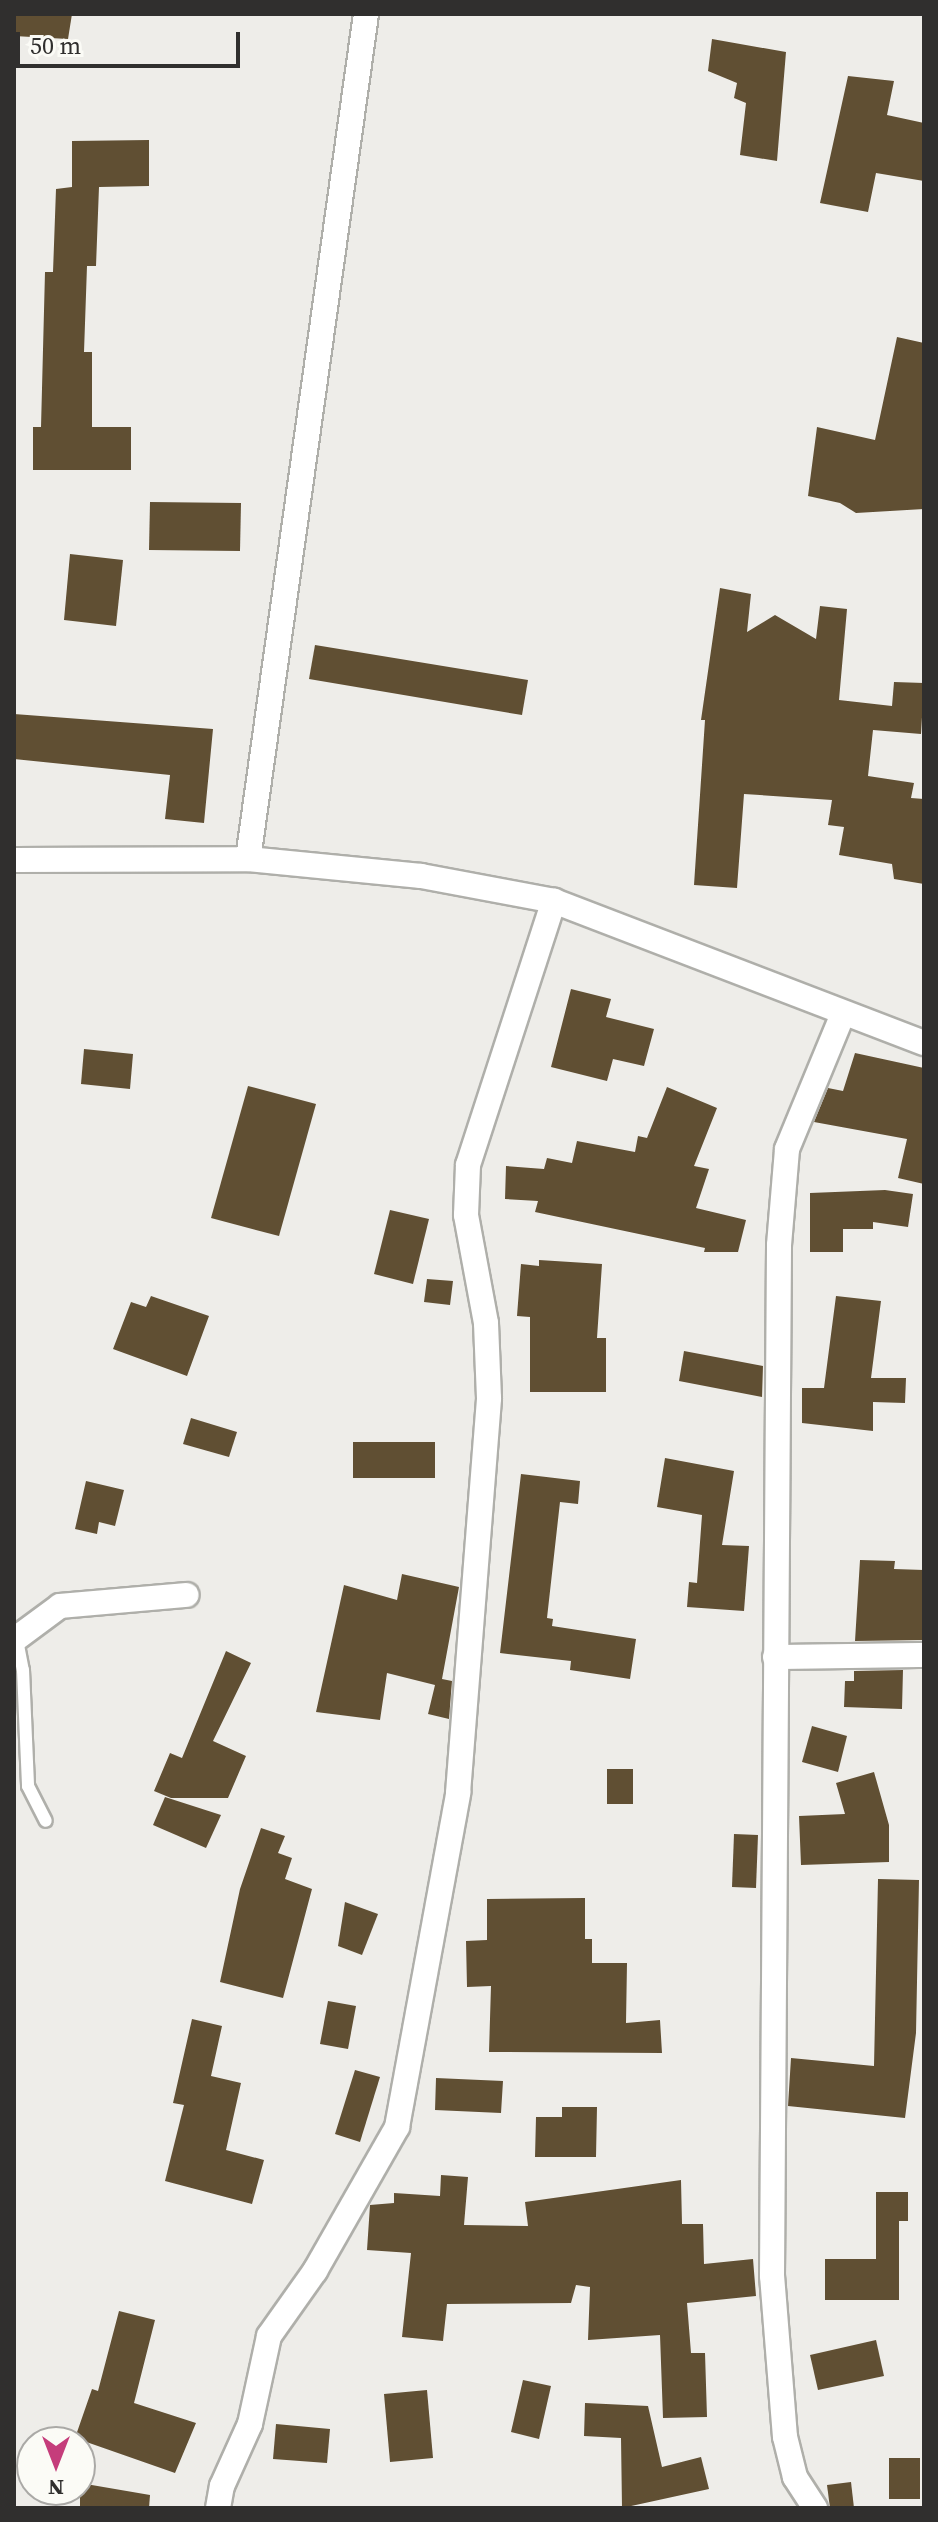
<!DOCTYPE html>
<html>
<head>
<meta charset="utf-8">
<style>
  body { margin:0 }
  #map { position:relative; width:938px; height:2522px; overflow:hidden; background:#eeede9; font-family:"Source Serif 4",serif }
  div>[style] { position:absolute }
  [style*='--x'] { left:calc(var(--x)*1px); top:calc(var(--y)*1px); width:calc(var(--w)*1px); rotate:calc(var(--a)*1deg) }
  .building>* { inset:0; background:#604f33 }
  .roads { filter:drop-shadow(2px 0 #afafaa) drop-shadow(-2px 0 #afafaa) drop-shadow(0 2px #afafaa) drop-shadow(0 -2px #afafaa) }
  .lane>* { height:12px; margin:-6px; padding:0 6px; transform-origin:6px; border-radius:6px; background:#fff }
  .street>* { height:24px; margin:-12px; padding:0 12px; transform-origin:12px; border-radius:12px; background:#fff }
  span { translate:-50% -50%; white-space:nowrap; text-align:center; line-height:1.15; -webkit-text-stroke:8px #fbfbf6; paint-order:stroke }
  .frame { position:absolute; inset:0; border:16px solid #302f2e; pointer-events:none }
  .north { position:absolute; left:16px; top:2426px; width:80px; height:80px; box-sizing:border-box; background:#fbfbf6; border:2px solid #aaa9a6; border-radius:50%; rotate:180deg; font-size:22px; font-weight:700; line-height:32px; text-align:center; color:#302f2e }
  .north::after { content:''; display:block; margin:auto; width:28px; height:36px; background:#c53d7b; clip-path:polygon(50% 0,100% 100%,50% 72%,0 100%) }
  .scale { position:absolute; left:16px; top:32px; width:224px; height:36px; box-sizing:border-box; border:4px solid #302f2e; border-top:0; padding-left:10px; font-size:24px; line-height:28px; white-space:nowrap; color:#302f2e; -webkit-text-stroke:6px #fbfbf6; paint-order:stroke }
</style>
</head>
<body>
<div id="map">
  <div class="building">
    <div style="clip-path:polygon(14px 14px,72px 14px,68px 39px,14px 36px)"></div>
    <div style="clip-path:polygon(712px 39px,786px 52px,777px 161px,740px 155px,746px 103px,734px 98px,737px 83px,708px 71px)"></div>
    <div style="clip-path:polygon(848px 76px,894px 81px,887px 115px,924px 123px,924px 181px,876px 173px,868px 212px,820px 203px)"></div>
    <div style="clip-path:polygon(149px 140px,149px 186px,99px 187px,96px 266px,87px 266px,84px 352px,92px 352px,92px 427px,131px 427px,131px 470px,33px 470px,33px 427px,41px 427px,45px 272px,53px 272px,56px 189px,72px 187px,72px 141px)"></div>
    <div style="clip-path:polygon(897px 337px,924px 343px,924px 509px,856px 513px,840px 503px,808px 496px,817px 427px,875px 440px)"></div>
    <div style="clip-path:polygon(150px 502px,241px 503px,240px 551px,149px 550px)"></div>
    <div style="clip-path:polygon(70px 554px,123px 560px,116px 626px,64px 620px)"></div>
    <div style="clip-path:polygon(720px 588px,751px 594px,747px 632px,775px 615px,816px 639px,820px 606px,847px 609px,839px 700px,892px 706px,894px 682px,924px 683px,921px 734px,873px 730px,868px 776px,914px 783px,911px 798px,924px 799px,924px 884px,894px 879px,892px 864px,839px 855px,844px 827px,828px 825px,832px 800px,744px 794px,737px 888px,694px 885px,705px 720px,701px 720px)"></div>
    <div style="clip-path:polygon(315px 645px,528px 680px,522px 715px,309px 679px)"></div>
    <div style="clip-path:polygon(14px 714px,213px 729px,204px 823px,165px 819px,170px 775px,14px 759px)"></div>
    <div style="clip-path:polygon(571px 989px,611px 999px,606px 1017px,654px 1029px,644px 1066px,613px 1059px,607px 1081px,551px 1067px)"></div>
    <div style="clip-path:polygon(84px 1049px,133px 1054px,130px 1089px,81px 1084px)"></div>
    <div style="clip-path:polygon(855px 1053px,924px 1068px,924px 1184px,898px 1178px,907px 1139px,814px 1122px,828px 1088px,843px 1091px)"></div>
    <div style="clip-path:polygon(248px 1086px,316px 1104px,279px 1236px,211px 1218px)"></div>
    <div style="clip-path:polygon(667px 1087px,717px 1108px,694px 1166px,709px 1169px,696px 1208px,746px 1220px,738px 1252px,704px 1252px,705px 1248px,535px 1212px,538px 1201px,505px 1199px,506px 1166px,544px 1169px,547px 1158px,572px 1163px,577px 1141px,635px 1152px,638px 1136px,647px 1138px)"></div>
    <div style="clip-path:polygon(885px 1190px,913px 1194px,908px 1227px,873px 1222px,873px 1229px,843px 1229px,843px 1252px,810px 1252px,810px 1193px)"></div>
    <div style="clip-path:polygon(390px 1210px,429px 1219px,413px 1284px,374px 1274px)"></div>
    <div style="clip-path:polygon(539px 1260px,602px 1264px,597px 1338px,606px 1338px,606px 1392px,530px 1392px,530px 1317px,517px 1316px,521px 1264px,539px 1266px)"></div>
    <div style="clip-path:polygon(427px 1279px,453px 1281px,450px 1305px,424px 1302px)"></div>
    <div style="clip-path:polygon(151px 1296px,209px 1316px,187px 1376px,113px 1349px,131px 1302px,146px 1307px)"></div>
    <div style="clip-path:polygon(836px 1296px,881px 1301px,871px 1378px,906px 1378px,905px 1403px,873px 1402px,873px 1431px,802px 1423px,802px 1388px,824px 1388px)"></div>
    <div style="clip-path:polygon(684px 1351px,763px 1366px,762px 1397px,679px 1381px)"></div>
    <div style="clip-path:polygon(191px 1418px,237px 1432px,229px 1457px,183px 1444px)"></div>
    <div style="clip-path:polygon(353px 1442px,435px 1442px,435px 1478px,353px 1478px)"></div>
    <div style="clip-path:polygon(665px 1458px,734px 1471px,722px 1545px,749px 1546px,744px 1611px,687px 1607px,689px 1582px,697px 1583px,702px 1515px,657px 1507px)"></div>
    <div style="clip-path:polygon(521px 1474px,580px 1481px,578px 1504px,560px 1502px,547px 1618px,553px 1619px,552px 1626px,636px 1639px,630px 1679px,570px 1670px,571px 1661px,500px 1653px)"></div>
    <div style="clip-path:polygon(86px 1481px,124px 1490px,115px 1526px,99px 1522px,97px 1534px,75px 1529px)"></div>
    <div style="clip-path:polygon(860px 1560px,895px 1561px,894px 1569px,924px 1570px,924px 1640px,855px 1641px)"></div>
    <div style="clip-path:polygon(402px 1574px,459px 1587px,442px 1679px,452px 1681px,449px 1719px,428px 1714px,435px 1685px,387px 1673px,380px 1720px,316px 1712px,344px 1585px,397px 1600px)"></div>
    <div style="clip-path:polygon(226px 1651px,251px 1663px,213px 1741px,246px 1756px,228px 1798px,171px 1798px,154px 1791px,170px 1753px,182px 1758px)"></div>
    <div style="clip-path:polygon(903px 1670px,902px 1709px,844px 1707px,845px 1681px,854px 1681px,854px 1671px)"></div>
    <div style="clip-path:polygon(812px 1726px,847px 1736px,838px 1772px,802px 1762px)"></div>
    <div style="clip-path:polygon(607px 1769px,633px 1769px,633px 1804px,607px 1804px)"></div>
    <div style="clip-path:polygon(874px 1772px,889px 1825px,889px 1862px,801px 1865px,799px 1816px,845px 1814px,836px 1783px)"></div>
    <div style="clip-path:polygon(165px 1797px,221px 1815px,206px 1848px,153px 1825px)"></div>
    <div style="clip-path:polygon(261px 1828px,285px 1836px,278px 1853px,292px 1858px,285px 1879px,312px 1889px,283px 1998px,220px 1982px,240px 1889px)"></div>
    <div style="clip-path:polygon(734px 1834px,758px 1835px,756px 1888px,732px 1887px)"></div>
    <div style="clip-path:polygon(878px 1879px,919px 1880px,916px 2033px,905px 2118px,788px 2106px,791px 2058px,874px 2066px)"></div>
    <div style="clip-path:polygon(585px 1898px,585px 1939px,592px 1939px,592px 1963px,627px 1963px,626px 2023px,660px 2020px,662px 2053px,489px 2052px,491px 1986px,467px 1987px,466px 1941px,487px 1940px,487px 1899px)"></div>
    <div style="clip-path:polygon(345px 1902px,378px 1914px,362px 1955px,338px 1946px)"></div>
    <div style="clip-path:polygon(328px 2001px,356px 2006px,348px 2049px,320px 2044px)"></div>
    <div style="clip-path:polygon(192px 2019px,222px 2026px,211px 2076px,241px 2083px,226px 2150px,264px 2160px,252px 2204px,165px 2181px,184px 2105px,173px 2103px)"></div>
    <div style="clip-path:polygon(355px 2070px,380px 2077px,360px 2142px,335px 2134px)"></div>
    <div style="clip-path:polygon(436px 2078px,503px 2081px,501px 2113px,435px 2110px)"></div>
    <div style="clip-path:polygon(562px 2107px,597px 2107px,596px 2157px,535px 2157px,536px 2117px,562px 2117px)"></div>
    <div style="clip-path:polygon(441px 2175px,468px 2177px,464px 2225px,528px 2226px,525px 2202px,681px 2180px,682px 2224px,703px 2224px,704px 2264px,753px 2259px,756px 2296px,687px 2303px,691px 2353px,705px 2353px,707px 2417px,663px 2418px,660px 2335px,588px 2340px,590px 2287px,576px 2285px,571px 2303px,447px 2304px,443px 2341px,402px 2337px,411px 2253px,367px 2250px,370px 2205px,394px 2203px,394px 2193px,440px 2196px)"></div>
    <div style="clip-path:polygon(876px 2192px,908px 2192px,908px 2221px,899px 2221px,899px 2300px,825px 2300px,825px 2259px,876px 2259px)"></div>
    <div style="clip-path:polygon(119px 2311px,155px 2320px,134px 2403px,196px 2423px,175px 2473px,75px 2438px,92px 2389px,98px 2391px)"></div>
    <div style="clip-path:polygon(876px 2340px,884px 2376px,818px 2390px,810px 2355px)"></div>
    <div style="clip-path:polygon(523px 2380px,551px 2386px,539px 2439px,511px 2432px)"></div>
    <div style="clip-path:polygon(427px 2390px,433px 2458px,390px 2462px,384px 2394px)"></div>
    <div style="clip-path:polygon(585px 2403px,648px 2406px,662px 2467px,701px 2457px,709px 2489px,622px 2508px,621px 2438px,584px 2436px)"></div>
    <div style="clip-path:polygon(276px 2424px,330px 2429px,327px 2463px,273px 2459px)"></div>
    <div style="clip-path:polygon(889px 2458px,920px 2458px,920px 2499px,889px 2499px)"></div>
    <div style="clip-path:polygon(851px 2482px,854px 2508px,830px 2508px,827px 2485px)"></div>
    <div style="clip-path:polygon(80px 2483px,150px 2495px,149px 2508px,80px 2508px)"></div>
  </div>
  <div class="roads">
    <div class="lane">
      <div style="--x:17;--y:1640;--w:31;--a:79"></div>
      <div style="--x:23;--y:1670;--w:116;--a:87.5"></div>
      <div style="--x:28;--y:1786;--w:39;--a:63"></div>
    </div>
    <div class="street">
      <div style="--x:248;--y:859;--w:853;--a:-82.05"></div>
      <div style="--x:14;--y:860;--w:234;--a:-0.2"></div>
      <div style="--x:248;--y:859;--w:174;--a:5.6"></div>
      <div style="--x:421;--y:876;--w:135;--a:10.6"></div>
      <div style="--x:554;--y:901;--w:396;--a:21"></div>
      <div style="--x:14;--y:1640;--w:57;--a:-36.5"></div>
      <div style="--x:60;--y:1606;--w:127;--a:-5"></div>
      <div style="--x:775;--y:1657;--w:149;--a:-0.8"></div>
      <div style="--x:218;--y:2508;--w:22;--a:-80"></div>
      <div style="--x:222;--y:2486;--w:68;--a:-65.7"></div>
      <div style="--x:250;--y:2424;--w:90;--a:-77.8"></div>
      <div style="--x:269;--y:2336;--w:80;--a:-54.7"></div>
      <div style="--x:315;--y:2271;--w:166;--a:-60.3"></div>
      <div style="--x:397;--y:2127;--w:340;--a:-79.6"></div>
      <div style="--x:458;--y:1793;--w:396;--a:-85.5"></div>
      <div style="--x:489;--y:1398;--w:75;--a:-92.3"></div>
      <div style="--x:486;--y:1323;--w:110;--a:-100.5"></div>
      <div style="--x:466;--y:1215;--w:50;--a:-87.7"></div>
      <div style="--x:468;--y:1165;--w:278;--a:-72"></div>
      <div style="--x:815;--y:2508;--w:37;--a:-123"></div>
      <div style="--x:795;--y:2477;--w:41;--a:-104"></div>
      <div style="--x:785;--y:2437;--w:162;--a:-94.6"></div>
      <div style="--x:772;--y:2276;--w:1031;--a:-89.61"></div>
      <div style="--x:779;--y:1245;--w:96;--a:-85.2"></div>
      <div style="--x:787;--y:1149;--w:146;--a:-67.5"></div>
    </div>
  </div>
  <div class="frame"></div>
  <div class="north">N</div>
  <div class="scale">50 m</div>
</div>
</body>
</html>
